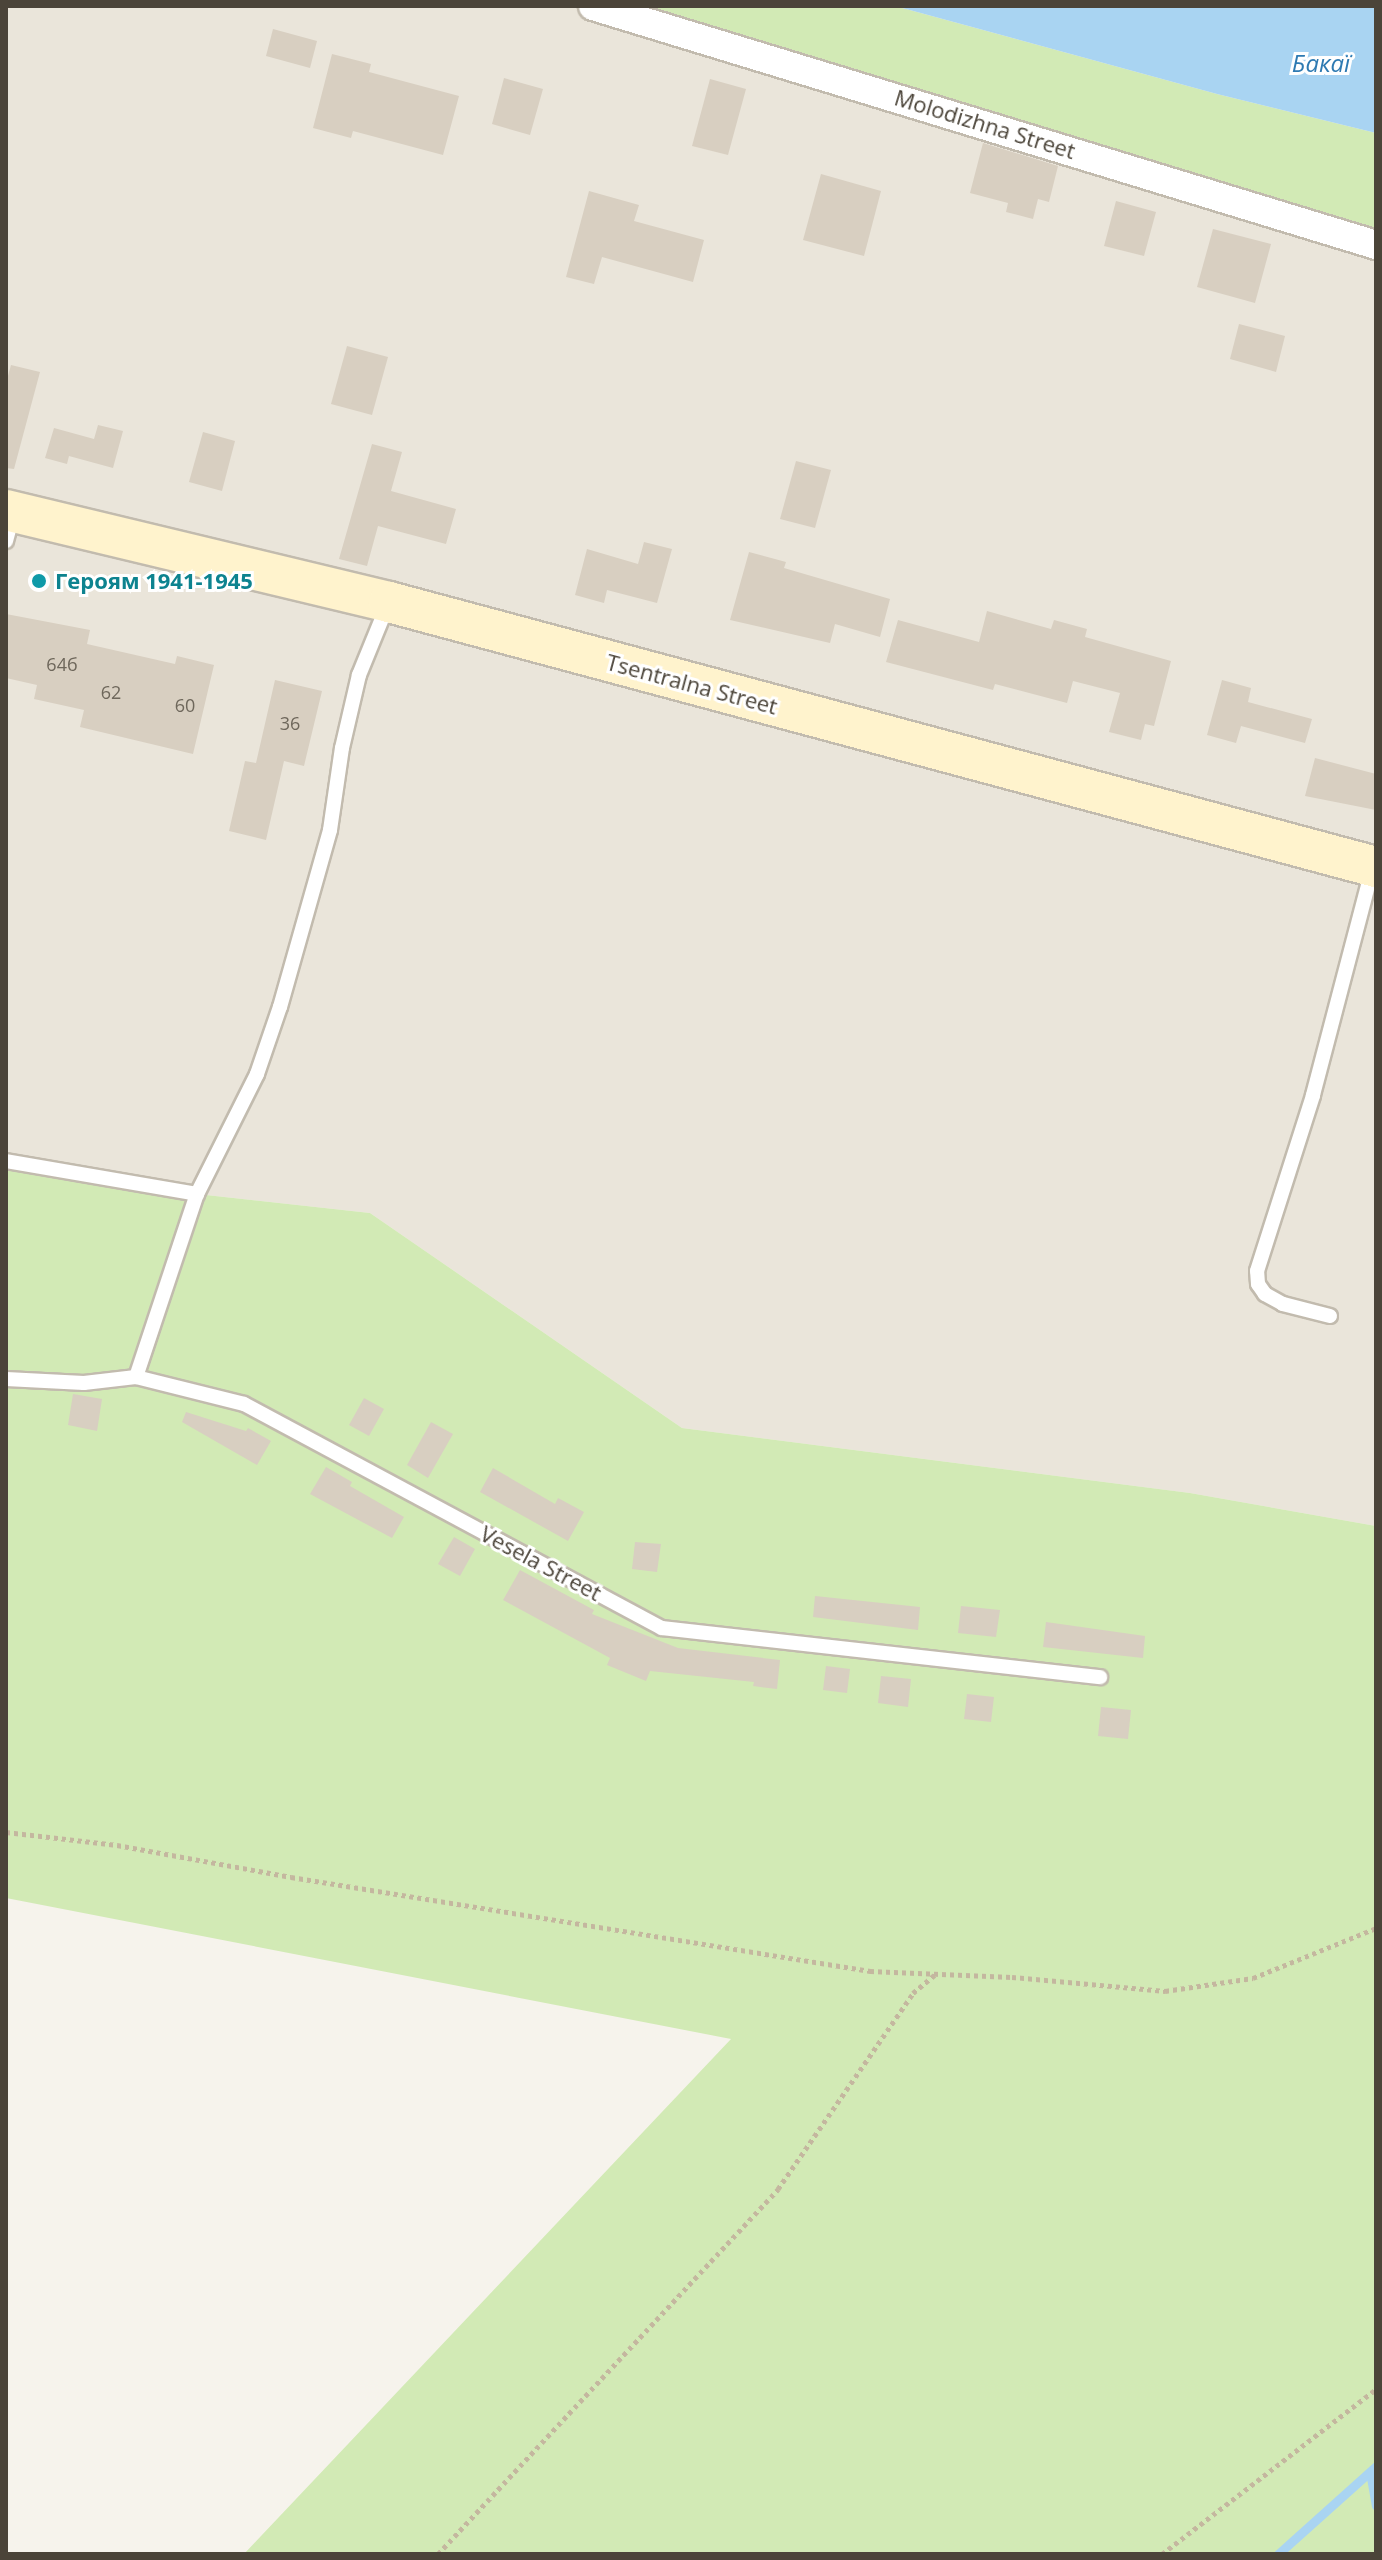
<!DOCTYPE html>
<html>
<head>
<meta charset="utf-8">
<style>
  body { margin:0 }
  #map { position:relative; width:1382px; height:2560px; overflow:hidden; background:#f6f3ec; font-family:"Open Sans",sans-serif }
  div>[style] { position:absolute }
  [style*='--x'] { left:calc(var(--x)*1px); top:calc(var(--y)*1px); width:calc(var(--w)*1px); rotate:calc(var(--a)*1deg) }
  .residential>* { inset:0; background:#eae5da }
  .green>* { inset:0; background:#d2eab5 }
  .water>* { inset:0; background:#a9d4f2 }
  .stream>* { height:9px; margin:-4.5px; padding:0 4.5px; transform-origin:4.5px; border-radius:4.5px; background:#a9d4f2 }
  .building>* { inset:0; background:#d8cfc1 }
  .path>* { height:5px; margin-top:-2.5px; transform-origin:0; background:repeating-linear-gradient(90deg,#c4b79f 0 4px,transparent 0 8px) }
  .roads { filter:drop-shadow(2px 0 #c2bbae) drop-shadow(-2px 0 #c2bbae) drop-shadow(0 2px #c2bbae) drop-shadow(0 -2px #c2bbae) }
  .lane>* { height:14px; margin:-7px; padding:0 7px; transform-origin:7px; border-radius:7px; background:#fff }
  .street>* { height:28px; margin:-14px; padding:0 14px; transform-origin:14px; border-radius:14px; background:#fff }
  .secondary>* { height:40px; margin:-20px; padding:0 20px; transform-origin:20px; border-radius:20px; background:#fff3cd }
  .dots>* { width:22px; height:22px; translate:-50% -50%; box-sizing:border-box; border:4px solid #fff; border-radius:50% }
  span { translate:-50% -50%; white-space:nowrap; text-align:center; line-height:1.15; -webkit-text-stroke:6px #fff; paint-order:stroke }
  .number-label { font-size:18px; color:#6e675b }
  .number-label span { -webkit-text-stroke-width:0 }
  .street-label { font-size:22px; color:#4b4439 }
  .culture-label { font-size:22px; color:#0d838f; font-weight:700 }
  .left { translate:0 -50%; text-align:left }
  .water-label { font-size:24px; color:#2e7ab2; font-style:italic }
  .frame { position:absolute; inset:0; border:8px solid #4b4439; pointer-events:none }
</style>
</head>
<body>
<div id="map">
  <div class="residential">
    <div style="clip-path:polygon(6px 6px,593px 6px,1376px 245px,1376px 1526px,1190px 1493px,682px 1428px,370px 1213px,197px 1194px,6px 1161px)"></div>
  </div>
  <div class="green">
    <div style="clip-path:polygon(593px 6px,895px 6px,1217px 94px,1376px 133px,1376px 245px)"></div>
    <div style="clip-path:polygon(6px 1161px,197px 1194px,370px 1213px,682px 1428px,1190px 1493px,1376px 1526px,1376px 2554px,244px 2554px,731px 2039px,6px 1898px)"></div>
  </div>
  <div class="water">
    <div style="clip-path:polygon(895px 6px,1376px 6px,1376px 133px,1217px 94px)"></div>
  </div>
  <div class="stream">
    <div style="--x:1370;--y:2472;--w:34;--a:80"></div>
    <div style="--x:1278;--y:2554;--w:132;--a:-41.9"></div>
  </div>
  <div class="building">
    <div style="clip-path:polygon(273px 29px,317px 41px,310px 68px,266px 56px)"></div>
    <div style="clip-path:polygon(332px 54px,371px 64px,369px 72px,459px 96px,443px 155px,353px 131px,351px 138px,313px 128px)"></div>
    <div style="clip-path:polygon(504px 78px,543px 89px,530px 135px,492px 124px)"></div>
    <div style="clip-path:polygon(710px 79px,746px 89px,728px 155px,692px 146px)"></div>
    <div style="clip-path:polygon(983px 143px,1058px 166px,1049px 202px,1038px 199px,1033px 219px,1006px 212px,1008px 203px,970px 193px)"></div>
    <div style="clip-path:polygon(821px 174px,881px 191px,864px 256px,803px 240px)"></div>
    <div style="clip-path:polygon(589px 191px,639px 205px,634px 221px,704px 240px,693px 282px,602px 257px,594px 284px,566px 277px)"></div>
    <div style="clip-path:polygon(1116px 201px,1156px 212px,1144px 256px,1104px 246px)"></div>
    <div style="clip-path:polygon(1213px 229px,1271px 244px,1255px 303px,1197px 287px)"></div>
    <div style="clip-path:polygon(1239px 324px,1285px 336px,1276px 372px,1230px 359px)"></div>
    <div style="clip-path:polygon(347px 346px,388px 357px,372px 415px,331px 404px)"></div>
    <div style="clip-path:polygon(11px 365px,40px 372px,14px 469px,6px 468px,6px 383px)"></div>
    <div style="clip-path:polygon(98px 425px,123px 431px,113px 468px,69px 456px,67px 464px,45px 458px,54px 428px,94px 439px)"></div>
    <div style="clip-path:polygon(203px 432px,235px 441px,222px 491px,189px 482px)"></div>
    <div style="clip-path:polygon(372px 444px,402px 452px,391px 491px,456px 509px,446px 544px,378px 526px,367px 566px,339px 559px)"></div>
    <div style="clip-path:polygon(796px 461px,831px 470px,815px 528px,780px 519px)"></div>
    <div style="clip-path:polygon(644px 542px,672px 549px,657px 603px,607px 590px,604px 603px,575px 595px,587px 549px,638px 564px)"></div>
    <div style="clip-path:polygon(749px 552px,786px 562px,784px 568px,890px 599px,880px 637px,835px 624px,830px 643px,730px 620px)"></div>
    <div style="clip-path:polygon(987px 611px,1051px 629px,1054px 620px,1087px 629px,1085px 637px,1171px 661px,1154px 726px,1145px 724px,1141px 740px,1109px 732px,1120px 693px,1073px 681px,1067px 703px,995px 684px,993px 690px,886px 662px,898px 620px,979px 642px)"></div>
    <div style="clip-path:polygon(6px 614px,90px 630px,87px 644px,175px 664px,177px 656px,214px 665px,193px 754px,80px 727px,84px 710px,34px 699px,37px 685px,6px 678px)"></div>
    <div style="clip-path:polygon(275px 680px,322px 691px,304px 766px,284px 761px,266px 840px,229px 831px,245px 761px,256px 763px)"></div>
    <div style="clip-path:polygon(1222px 680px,1251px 688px,1248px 702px,1312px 719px,1305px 743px,1241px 726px,1236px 743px,1207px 735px)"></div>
    <div style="clip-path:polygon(1315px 758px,1376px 774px,1376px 810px,1305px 796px)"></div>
    <div style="clip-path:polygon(73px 1394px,102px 1399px,97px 1431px,68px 1425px)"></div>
    <div style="clip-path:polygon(364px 1398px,384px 1409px,369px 1436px,349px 1425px)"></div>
    <div style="clip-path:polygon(186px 1412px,246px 1431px,248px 1428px,271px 1441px,257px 1465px,182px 1422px)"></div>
    <div style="clip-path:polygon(431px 1422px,453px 1434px,428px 1478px,407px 1465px)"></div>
    <div style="clip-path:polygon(326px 1467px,352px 1482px,350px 1486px,404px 1517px,392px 1538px,310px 1494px)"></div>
    <div style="clip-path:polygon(493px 1468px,555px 1504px,558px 1498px,584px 1512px,568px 1541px,480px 1492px)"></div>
    <div style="clip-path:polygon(454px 1537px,475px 1549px,460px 1576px,438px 1564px)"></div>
    <div style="clip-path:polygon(635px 1542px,661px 1544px,657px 1572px,632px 1569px)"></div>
    <div style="clip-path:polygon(520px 1570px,594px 1610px,592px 1614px,678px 1648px,780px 1660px,777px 1689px,753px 1686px,754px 1682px,650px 1671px,646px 1681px,607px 1665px,610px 1658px,503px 1600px)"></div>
    <div style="clip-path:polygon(815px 1596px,920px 1607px,918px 1630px,813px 1617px)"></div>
    <div style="clip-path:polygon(961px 1606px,1000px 1610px,996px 1637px,958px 1633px)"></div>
    <div style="clip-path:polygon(1046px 1622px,1145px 1636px,1143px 1658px,1043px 1647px)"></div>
    <div style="clip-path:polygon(826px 1666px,850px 1669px,847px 1693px,823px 1690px)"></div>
    <div style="clip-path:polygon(881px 1676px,911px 1679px,908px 1707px,878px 1703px)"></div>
    <div style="clip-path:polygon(967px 1694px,994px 1697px,991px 1722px,964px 1719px)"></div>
    <div style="clip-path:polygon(1101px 1707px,1131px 1710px,1128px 1739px,1098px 1736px)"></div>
  </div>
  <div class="path">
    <div style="--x:6;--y:1832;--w:112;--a:6.7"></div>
    <div style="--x:117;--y:1845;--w:177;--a:10.4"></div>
    <div style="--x:291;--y:1877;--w:587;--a:9.22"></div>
    <div style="--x:870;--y:1971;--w:142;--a:2.4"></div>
    <div style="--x:1012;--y:1977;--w:154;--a:5.2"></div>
    <div style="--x:1165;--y:1991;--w:89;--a:-8.4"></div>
    <div style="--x:1253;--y:1978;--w:133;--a:-22.1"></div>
    <div style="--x:438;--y:2554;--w:499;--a:-47"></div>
    <div style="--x:778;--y:2189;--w:238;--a:-55.4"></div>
    <div style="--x:913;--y:1993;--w:30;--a:-40"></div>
    <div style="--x:1162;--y:2554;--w:270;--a:-37.6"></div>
  </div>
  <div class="roads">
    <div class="lane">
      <div style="--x:6;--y:541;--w:27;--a:-75"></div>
      <div style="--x:6;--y:1161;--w:194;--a:9.8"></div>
      <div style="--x:1330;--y:1316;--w:49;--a:-165.7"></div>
      <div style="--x:1283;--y:1304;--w:21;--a:-151"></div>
      <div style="--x:1265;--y:1294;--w:12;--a:-125"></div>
      <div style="--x:1258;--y:1284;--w:13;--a:-94"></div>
      <div style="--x:1257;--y:1271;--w:185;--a:-72.3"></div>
      <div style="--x:1313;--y:1095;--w:236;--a:-75.3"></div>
      <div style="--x:136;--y:1377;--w:193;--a:-71.6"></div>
      <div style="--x:197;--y:1194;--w:134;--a:-63.4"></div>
      <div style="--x:257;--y:1074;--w:71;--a:-71.1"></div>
      <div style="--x:280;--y:1007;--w:184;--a:-74.2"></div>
      <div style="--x:330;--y:830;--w:83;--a:-81.7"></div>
      <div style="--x:342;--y:748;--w:75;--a:-76.9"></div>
      <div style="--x:359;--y:675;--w:77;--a:-67.8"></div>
      <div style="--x:6;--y:1379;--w:78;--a:2.9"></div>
      <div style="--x:84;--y:1383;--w:52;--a:-6.6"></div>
      <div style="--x:136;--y:1377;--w:111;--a:14"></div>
      <div style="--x:244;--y:1404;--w:474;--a:28.2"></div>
      <div style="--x:662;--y:1628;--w:441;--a:6.4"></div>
    </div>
    <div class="street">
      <div style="--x:593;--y:6;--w:819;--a:16.97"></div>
    </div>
    <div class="secondary">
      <div style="--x:6;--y:510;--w:394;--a:13.5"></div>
      <div style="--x:389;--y:602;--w:1022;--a:15.03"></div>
    </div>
  </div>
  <div class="dots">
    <div style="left:39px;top:581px;background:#0f9aa8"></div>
  </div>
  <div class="number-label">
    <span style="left:62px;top:664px">64б</span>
    <span style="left:111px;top:692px">62</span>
    <span style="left:185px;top:705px">60</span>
    <span style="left:290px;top:723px">36</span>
  </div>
  <div class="street-label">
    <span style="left:985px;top:124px;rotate:17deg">Molodizhna Street</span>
    <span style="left:692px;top:684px;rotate:15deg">Tsentralna Street</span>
    <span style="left:541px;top:1563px;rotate:28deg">Vesela Street</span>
  </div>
  <div class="culture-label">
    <span class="left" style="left:55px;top:581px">Героям 1941-1945</span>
  </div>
  <div class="water-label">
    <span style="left:1321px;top:63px">Бакаї</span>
  </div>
  <div class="frame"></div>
</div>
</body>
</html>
